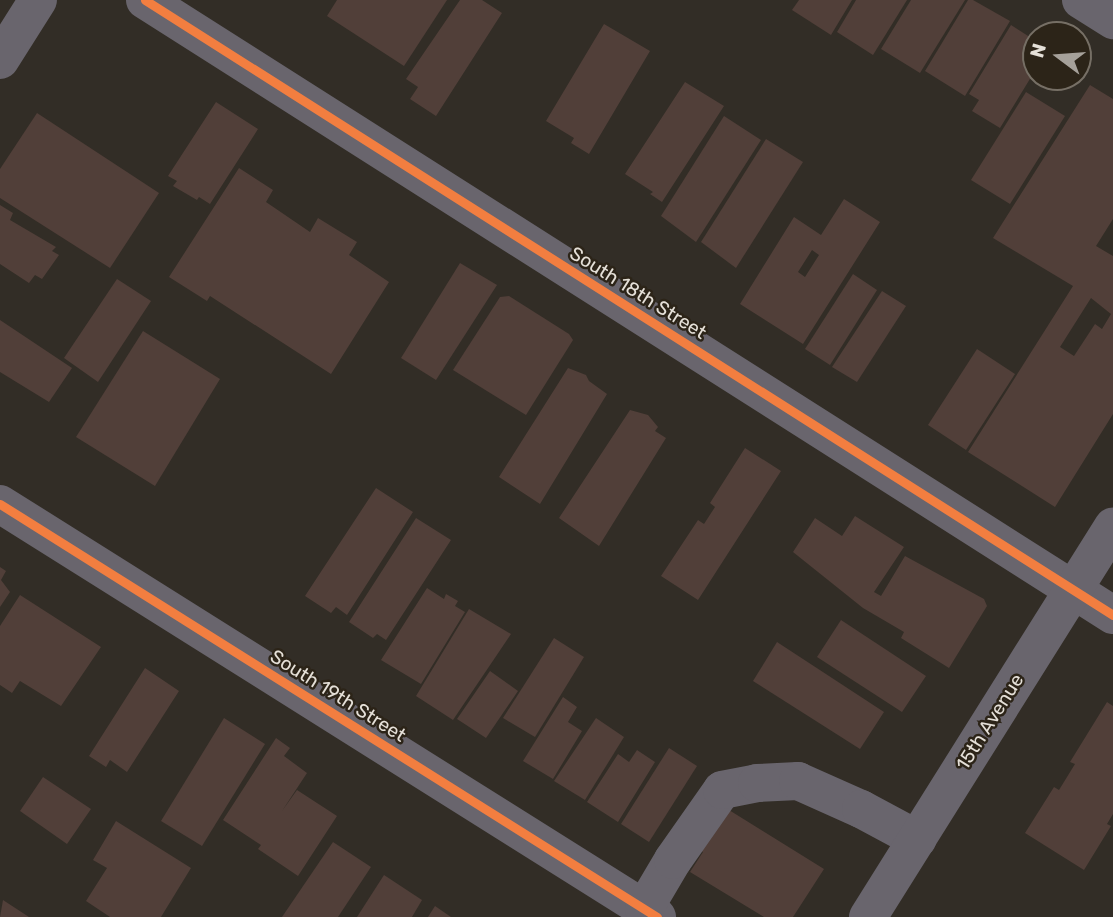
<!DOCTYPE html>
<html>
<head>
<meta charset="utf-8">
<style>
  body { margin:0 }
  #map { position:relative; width:1113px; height:917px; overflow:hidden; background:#322d26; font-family:Rubik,sans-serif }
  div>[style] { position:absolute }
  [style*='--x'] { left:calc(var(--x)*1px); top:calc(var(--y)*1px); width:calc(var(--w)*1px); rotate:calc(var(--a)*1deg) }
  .building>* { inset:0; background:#513f39 }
  .minor>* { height:38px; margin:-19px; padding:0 19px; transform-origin:19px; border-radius:19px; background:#69656d }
  .cycleway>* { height:9px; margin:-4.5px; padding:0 4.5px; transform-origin:4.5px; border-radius:4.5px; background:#f27e40 }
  span { translate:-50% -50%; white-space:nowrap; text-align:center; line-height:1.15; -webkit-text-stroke:5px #2c2418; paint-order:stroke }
  .street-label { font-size:19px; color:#e5e0d8 }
  .north { position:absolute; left:1022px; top:21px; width:70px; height:70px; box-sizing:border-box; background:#2c2418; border:2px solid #766f65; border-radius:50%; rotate:286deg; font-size:19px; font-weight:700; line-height:28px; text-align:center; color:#e5e0d8 }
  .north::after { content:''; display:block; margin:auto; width:24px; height:32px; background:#a6a19a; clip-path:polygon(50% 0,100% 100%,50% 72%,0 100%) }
</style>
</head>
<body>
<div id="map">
  <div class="building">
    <div style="clip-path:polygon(337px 0,447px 0,404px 66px,327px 16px)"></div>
    <div style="clip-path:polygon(460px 0,482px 0,502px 13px,436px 116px,410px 99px,418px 87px,406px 79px)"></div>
    <div style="clip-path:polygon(799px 0,852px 0,831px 35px,792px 10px)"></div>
    <div style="clip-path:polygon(856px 0,907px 0,873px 55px,837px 32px)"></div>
    <div style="clip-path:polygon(911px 0,965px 0,920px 73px,881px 49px)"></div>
    <div style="clip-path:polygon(968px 0,973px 0,1010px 21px,965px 96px,925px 71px)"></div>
    <div style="clip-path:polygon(604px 24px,650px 51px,589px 154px,571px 143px,574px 138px,546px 121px)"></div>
    <div style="clip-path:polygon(1011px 25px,1036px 41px,1036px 69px,1000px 128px,972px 111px,979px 100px,969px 94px)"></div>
    <div style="clip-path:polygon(685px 82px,724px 106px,662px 202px,650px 194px,653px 192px,625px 174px)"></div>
    <div style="clip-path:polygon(evenodd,1090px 85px,1113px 99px,1113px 219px,1096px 246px,1113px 256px,1113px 414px,1055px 507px,968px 452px,1073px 286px,993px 238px,1090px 85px,1091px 298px,1111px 314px,1102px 329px,1095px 324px,1074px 356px,1060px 347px,1091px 298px)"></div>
    <div style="clip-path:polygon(1026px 92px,1065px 116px,1010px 204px,971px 180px)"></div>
    <div style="clip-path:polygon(216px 102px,258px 129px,210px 204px,199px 197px,197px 200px,173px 186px,177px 181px,168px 176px)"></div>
    <div style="clip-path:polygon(37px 113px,159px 193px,110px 268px,0 198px,0 169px)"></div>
    <div style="clip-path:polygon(724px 116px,761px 140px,696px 242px,661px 216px)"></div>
    <div style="clip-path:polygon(766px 139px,803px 162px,736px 268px,701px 242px)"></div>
    <div style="clip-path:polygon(239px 168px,273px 190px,266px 202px,310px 232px,318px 218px,357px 242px,349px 255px,389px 282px,331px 374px,210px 296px,207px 301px,169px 277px)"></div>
    <div style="clip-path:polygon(evenodd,844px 199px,880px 222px,803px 344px,740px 304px,794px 217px,821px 235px,844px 199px,812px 250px,819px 255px,805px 277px,798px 272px,812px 250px)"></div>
    <div style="clip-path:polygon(0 205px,13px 213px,10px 220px,56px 247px,52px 251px,59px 255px,42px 279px,35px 275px,29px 283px,0 264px)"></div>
    <div style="clip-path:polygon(460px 263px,497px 285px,436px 380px,401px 358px)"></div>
    <div style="clip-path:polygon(853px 274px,877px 290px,830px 365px,805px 349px)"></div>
    <div style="clip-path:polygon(117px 279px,151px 301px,98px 382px,64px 358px)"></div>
    <div style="clip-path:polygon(882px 291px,906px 306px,857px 382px,832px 367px)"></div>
    <div style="clip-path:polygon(509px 296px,569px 334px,573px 340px,526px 415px,453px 370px,500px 297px)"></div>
    <div style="clip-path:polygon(0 320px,72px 368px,49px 402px,0 372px)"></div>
    <div style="clip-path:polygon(143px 331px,220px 379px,155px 486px,76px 437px)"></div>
    <div style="clip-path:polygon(977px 349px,1015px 374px,966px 450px,928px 425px)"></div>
    <div style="clip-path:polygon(568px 368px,586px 375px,589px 381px,607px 394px,540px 504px,499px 477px)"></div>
    <div style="clip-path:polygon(630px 410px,648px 415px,658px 427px,655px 431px,666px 438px,599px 546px,559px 518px)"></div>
    <div style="clip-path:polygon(745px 448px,781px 471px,698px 600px,661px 576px,698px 520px,704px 524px,715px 507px,710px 503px)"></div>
    <div style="clip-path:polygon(376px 488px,413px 512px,347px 615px,336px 607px,331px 613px,305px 596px)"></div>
    <div style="clip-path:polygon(855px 516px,904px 547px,874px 592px,881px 596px,905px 556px,984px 599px,987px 606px,949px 668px,901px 638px,904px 632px,863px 608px,793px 552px,815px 518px,842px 536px)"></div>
    <div style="clip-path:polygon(416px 518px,451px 540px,386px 640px,377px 634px,373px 638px,349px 622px)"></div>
    <div style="clip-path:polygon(0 567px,6px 571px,1px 580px,10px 592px,0 607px)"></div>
    <div style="clip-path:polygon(427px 588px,444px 599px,446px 594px,458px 601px,455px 606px,465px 612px,421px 684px,381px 660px)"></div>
    <div style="clip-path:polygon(20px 595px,101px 647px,61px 706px,20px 681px,12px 693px,0 685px,0 626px)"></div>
    <div style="clip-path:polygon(469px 609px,511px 634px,453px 720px,416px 696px)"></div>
    <div style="clip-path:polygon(841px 620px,926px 676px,902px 712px,817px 657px)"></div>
    <div style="clip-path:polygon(554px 638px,584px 657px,535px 737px,503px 718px)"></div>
    <div style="clip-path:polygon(777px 642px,884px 712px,860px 749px,753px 681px)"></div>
    <div style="clip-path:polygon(145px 668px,179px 691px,127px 772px,110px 760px,106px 767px,89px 756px)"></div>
    <div style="clip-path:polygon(490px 671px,518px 691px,486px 738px,457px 719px)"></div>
    <div style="clip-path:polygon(563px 697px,577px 707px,568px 722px,582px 731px,553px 779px,523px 761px)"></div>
    <div style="clip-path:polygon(1107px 702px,1113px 706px,1113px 814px,1107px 824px,1111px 826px,1084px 870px,1025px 833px,1054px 787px,1059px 790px,1075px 764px,1070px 762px)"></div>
    <div style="clip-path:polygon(224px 718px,265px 744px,202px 846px,161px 821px)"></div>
    <div style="clip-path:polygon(596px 718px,624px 737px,585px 800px,554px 781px)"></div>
    <div style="clip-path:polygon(276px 738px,290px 748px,284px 756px,307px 773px,282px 811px,297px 790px,337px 816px,298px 876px,258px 849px,261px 845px,223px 820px)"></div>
    <div style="clip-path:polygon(669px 748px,697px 766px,649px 842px,621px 824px)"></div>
    <div style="clip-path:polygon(637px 750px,655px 762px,618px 822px,587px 802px,618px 754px,629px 762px)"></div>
    <div style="clip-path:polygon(43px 777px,91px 809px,67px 844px,20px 811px)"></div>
    <div style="clip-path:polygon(729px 810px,824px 869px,793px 917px,764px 917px,690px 872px,703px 852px,694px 846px)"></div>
    <div style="clip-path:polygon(116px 821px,191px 868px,161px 917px,110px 917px,86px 901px,107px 868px,93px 860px)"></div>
    <div style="clip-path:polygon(333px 842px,371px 867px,338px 917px,282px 917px)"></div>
    <div style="clip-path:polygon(384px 875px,422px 900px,412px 917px,357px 917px)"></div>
    <div style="clip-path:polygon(3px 900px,29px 917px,0 917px)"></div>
    <div style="clip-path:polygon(435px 906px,451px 917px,428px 917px)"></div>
  </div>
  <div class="minor">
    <div style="--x:145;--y:0;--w:1147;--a:32.43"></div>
    <div style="--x:1081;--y:0;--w:38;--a:32"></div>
    <div style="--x:0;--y:60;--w:71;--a:-57.7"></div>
    <div style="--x:0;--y:504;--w:776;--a:32.15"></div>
    <div style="--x:644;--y:909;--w:57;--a:-59.4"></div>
    <div style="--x:673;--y:860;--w:85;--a:-55"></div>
    <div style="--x:722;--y:790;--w:36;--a:-11"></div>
    <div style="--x:757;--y:783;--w:41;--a:-2.8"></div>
    <div style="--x:798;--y:781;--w:69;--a:24"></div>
    <div style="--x:861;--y:809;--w:64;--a:28.2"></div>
    <div style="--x:868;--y:917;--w:461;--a:-57.9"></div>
  </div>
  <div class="cycleway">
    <div style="--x:145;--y:0;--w:1147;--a:32.43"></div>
    <div style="--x:0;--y:504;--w:776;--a:32.15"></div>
  </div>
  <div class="street-label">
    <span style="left:638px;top:293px;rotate:32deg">South 18th Street</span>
    <span style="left:338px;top:696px;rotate:32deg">South 19th Street</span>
    <span style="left:990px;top:722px;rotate:-58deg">15th Avenue</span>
  </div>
  <div class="north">N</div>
</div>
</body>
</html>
